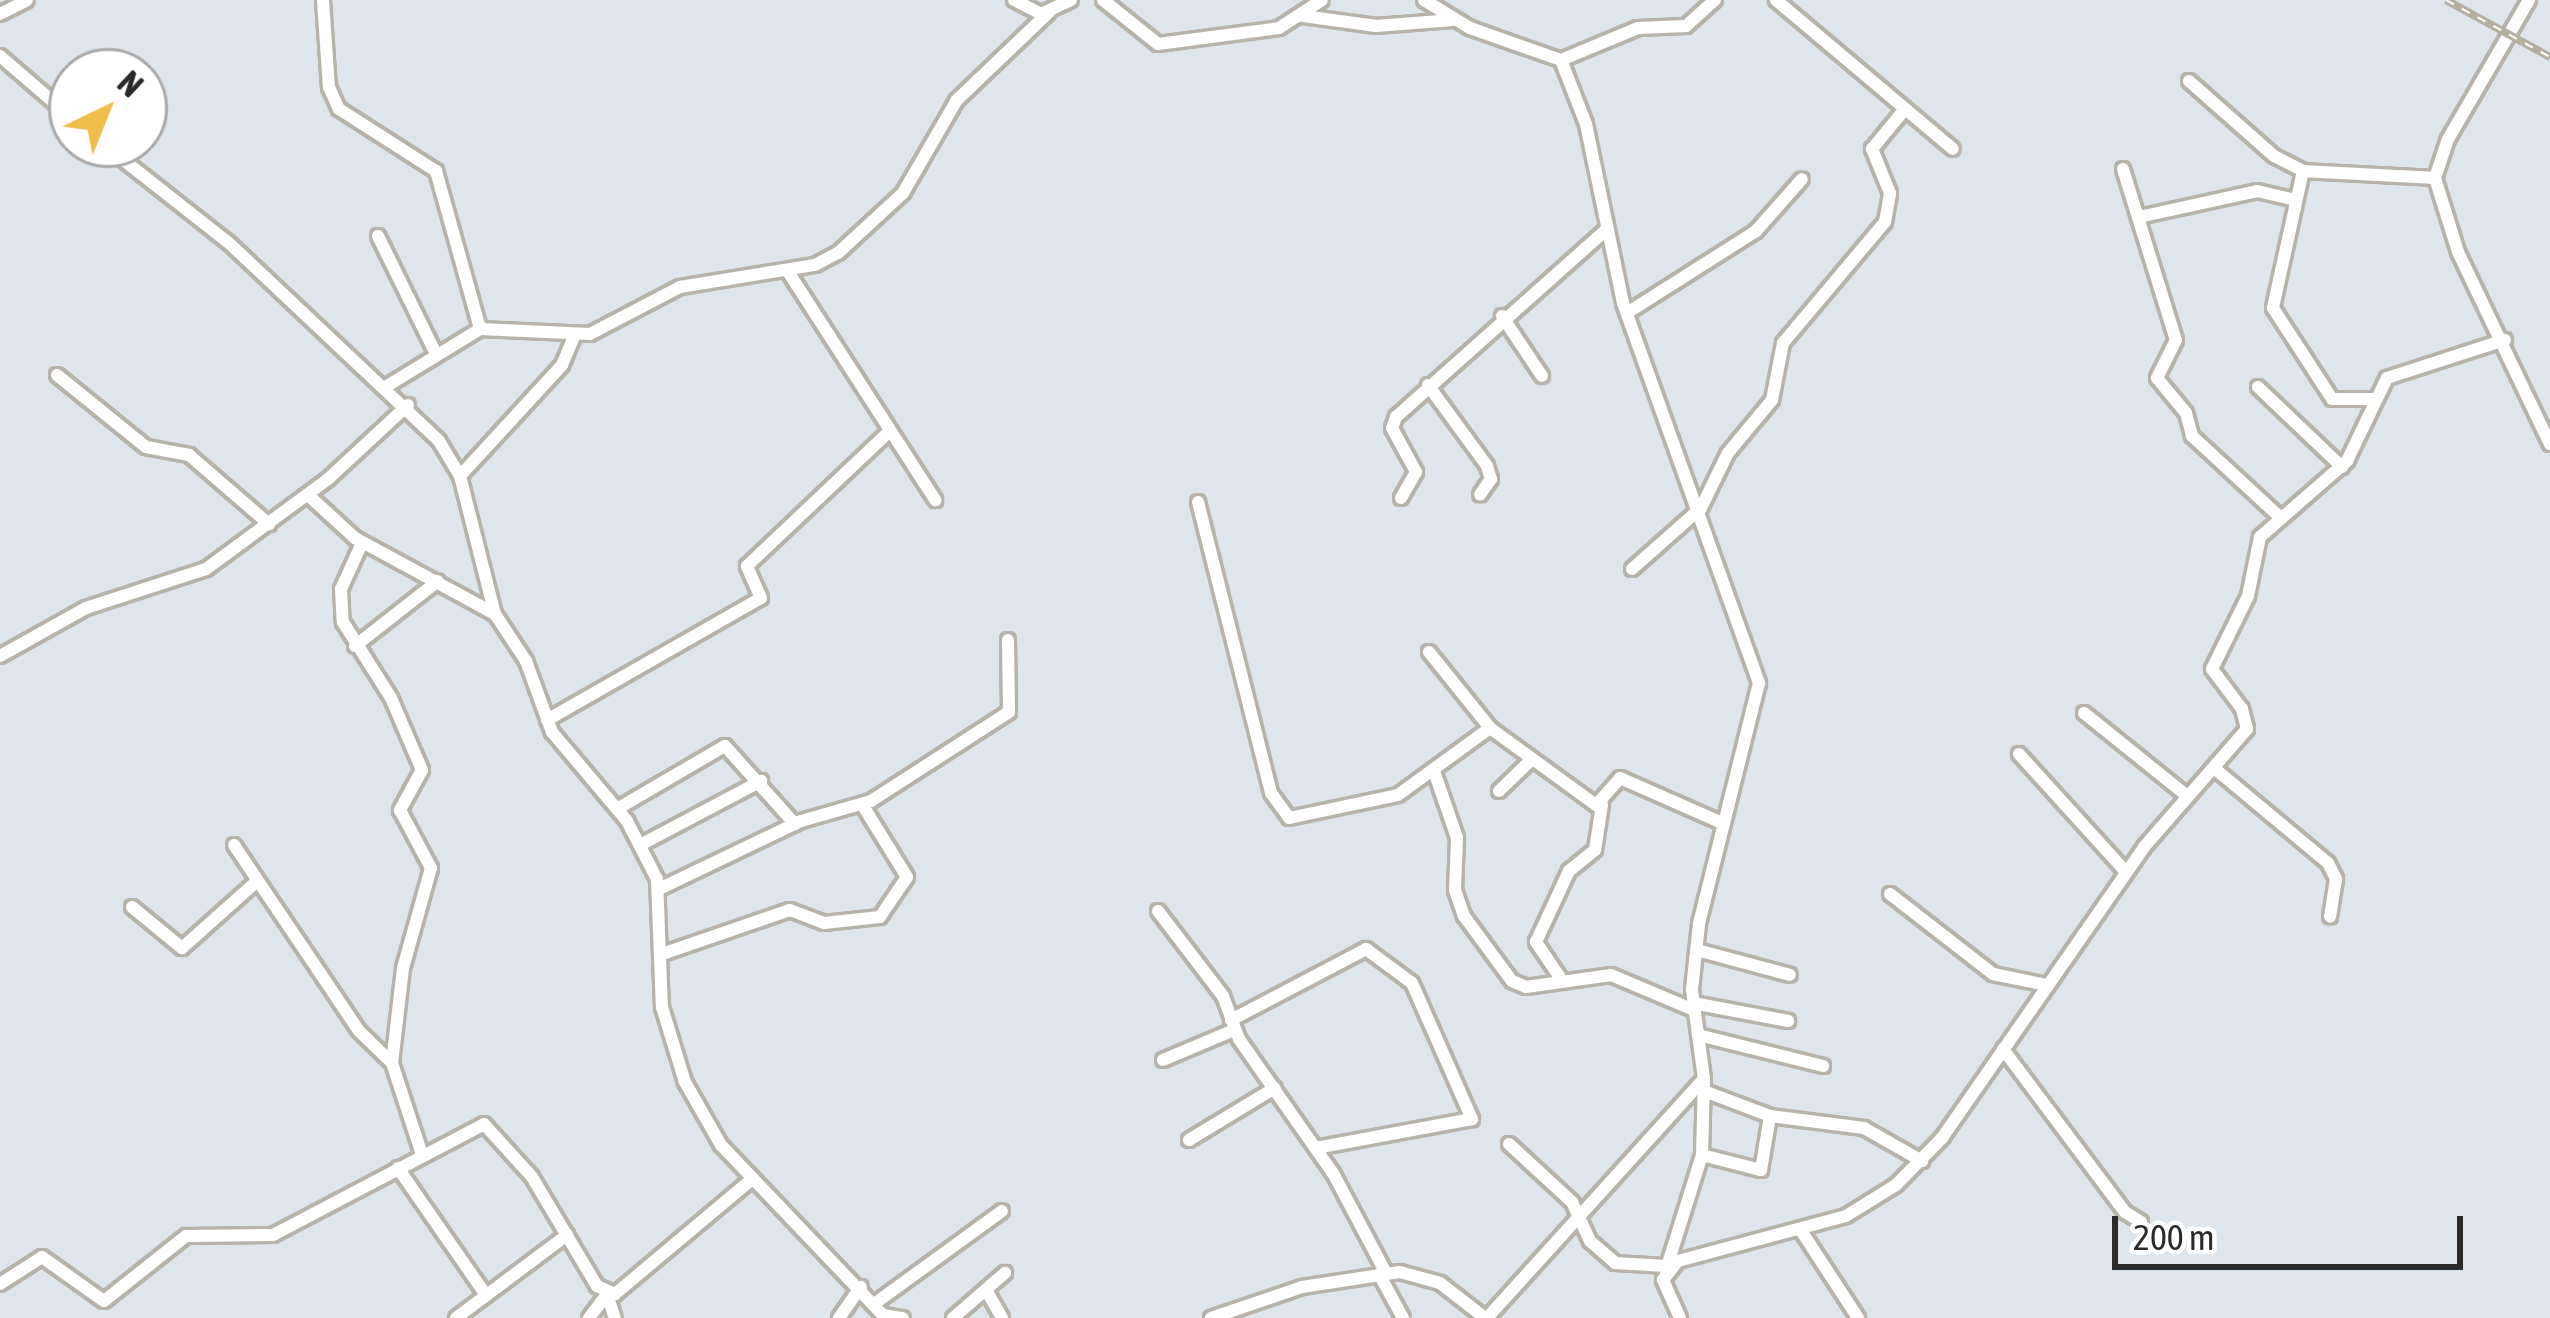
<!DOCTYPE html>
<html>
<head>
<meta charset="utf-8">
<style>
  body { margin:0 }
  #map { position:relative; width:2550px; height:1318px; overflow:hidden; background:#dee6ec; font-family:"Asap Condensed",sans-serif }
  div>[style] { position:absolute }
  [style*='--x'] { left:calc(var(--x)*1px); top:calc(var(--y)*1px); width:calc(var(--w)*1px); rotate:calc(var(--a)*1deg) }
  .roads { filter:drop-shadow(3px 0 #b7b3ab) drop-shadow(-3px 0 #b7b3ab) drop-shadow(0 3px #b7b3ab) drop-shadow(0 -3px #b7b3ab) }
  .minor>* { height:12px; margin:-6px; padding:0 6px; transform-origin:6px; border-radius:6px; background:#fff }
  .rail>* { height:8px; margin-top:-4px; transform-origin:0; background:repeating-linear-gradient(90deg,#fff 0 9px,#b4afa1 0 18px); box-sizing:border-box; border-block:3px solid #b4afa1 }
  span { translate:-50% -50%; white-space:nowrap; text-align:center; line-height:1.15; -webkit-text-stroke:9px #fff; paint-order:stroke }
  .north { position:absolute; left:48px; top:48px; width:120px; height:120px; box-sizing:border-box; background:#fff; border:3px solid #aaa; border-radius:50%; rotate:43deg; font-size:33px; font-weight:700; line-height:48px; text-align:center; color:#2b2b2b }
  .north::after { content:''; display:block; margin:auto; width:42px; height:54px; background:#efbe48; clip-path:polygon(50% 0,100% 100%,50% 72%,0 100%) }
  .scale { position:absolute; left:2112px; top:1216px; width:351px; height:54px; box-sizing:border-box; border:6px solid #2b2b2b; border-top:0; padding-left:15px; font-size:36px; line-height:42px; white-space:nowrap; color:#2b2b2b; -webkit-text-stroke:9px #fff; paint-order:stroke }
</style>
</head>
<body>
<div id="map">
  <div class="roads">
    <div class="minor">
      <div style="--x:323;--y:0;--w:87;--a:86.1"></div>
      <div style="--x:329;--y:87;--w:24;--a:66"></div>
      <div style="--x:339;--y:109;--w:115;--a:32.6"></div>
      <div style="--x:436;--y:171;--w:164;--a:74.4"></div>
      <div style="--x:1014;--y:0;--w:30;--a:27"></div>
      <div style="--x:1041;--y:14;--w:33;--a:-25"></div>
      <div style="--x:1103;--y:0;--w:70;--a:38.7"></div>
      <div style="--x:1158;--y:44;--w:122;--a:-7.5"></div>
      <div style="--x:1279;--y:28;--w:51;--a:-33.1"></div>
      <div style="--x:1424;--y:0;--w:54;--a:31.3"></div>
      <div style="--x:1470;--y:28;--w:96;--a:19.4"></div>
      <div style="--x:1561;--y:60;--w:83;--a:-22.6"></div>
      <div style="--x:1638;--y:28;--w:48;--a:-2.4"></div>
      <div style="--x:1686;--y:26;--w:39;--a:-42"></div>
      <div style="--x:1776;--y:0;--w:231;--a:40.1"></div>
      <div style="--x:2529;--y:0;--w:161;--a:120.2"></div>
      <div style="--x:2448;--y:139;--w:41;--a:108.4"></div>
      <div style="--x:2435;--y:178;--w:77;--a:72.7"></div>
      <div style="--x:2458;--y:252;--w:213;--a:64.4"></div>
      <div style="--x:0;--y:14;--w:30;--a:-27"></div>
      <div style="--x:1303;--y:16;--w:74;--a:7.8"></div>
      <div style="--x:1376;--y:26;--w:77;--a:-4.5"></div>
      <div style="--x:0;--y:56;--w:95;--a:40.7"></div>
      <div style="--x:1561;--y:60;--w:69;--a:68.7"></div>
      <div style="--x:1586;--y:124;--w:183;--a:78.3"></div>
      <div style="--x:1623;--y:303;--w:404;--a:70.3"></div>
      <div style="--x:1759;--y:683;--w:248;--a:104"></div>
      <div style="--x:1699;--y:924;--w:66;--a:96.1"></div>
      <div style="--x:1692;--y:990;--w:90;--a:82.3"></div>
      <div style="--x:1704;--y:1079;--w:76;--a:91.5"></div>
      <div style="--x:1702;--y:1155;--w:121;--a:107.4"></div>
      <div style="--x:2189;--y:81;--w:113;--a:41.4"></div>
      <div style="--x:2274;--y:156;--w:33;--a:27"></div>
      <div style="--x:2303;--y:171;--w:132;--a:3"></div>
      <div style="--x:103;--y:144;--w:160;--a:38.2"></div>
      <div style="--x:229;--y:243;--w:289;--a:43.3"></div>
      <div style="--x:439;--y:441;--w:41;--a:59"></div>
      <div style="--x:460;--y:476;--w:142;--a:75.8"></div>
      <div style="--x:495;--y:614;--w:56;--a:56.6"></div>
      <div style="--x:526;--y:661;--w:76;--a:69.9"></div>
      <div style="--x:552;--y:732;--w:116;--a:49.9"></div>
      <div style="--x:627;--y:821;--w:65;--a:62.7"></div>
      <div style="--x:657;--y:879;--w:128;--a:87.8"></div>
      <div style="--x:662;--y:1007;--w:78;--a:73"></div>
      <div style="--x:685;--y:1082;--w:73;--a:60.3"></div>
      <div style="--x:721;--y:1145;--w:239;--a:46.4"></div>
      <div style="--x:2123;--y:169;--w:179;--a:72.8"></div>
      <div style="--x:2176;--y:340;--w:42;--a:116.6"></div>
      <div style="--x:2157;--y:378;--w:45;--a:50.4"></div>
      <div style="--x:2186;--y:413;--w:24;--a:75"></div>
      <div style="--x:2192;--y:436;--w:121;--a:42.7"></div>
      <div style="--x:2303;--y:171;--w:140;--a:102.4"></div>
      <div style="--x:2273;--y:308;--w:108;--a:57"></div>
      <div style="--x:2332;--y:399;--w:40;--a:0"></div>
      <div style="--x:2139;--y:217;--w:121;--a:-12.4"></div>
      <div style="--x:2257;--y:191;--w:40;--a:13"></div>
      <div style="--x:378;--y:236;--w:131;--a:63.8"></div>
      <div style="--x:787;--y:270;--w:274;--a:57.2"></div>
      <div style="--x:1627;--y:313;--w:153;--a:-32.4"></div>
      <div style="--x:1756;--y:231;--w:69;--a:-48.5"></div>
      <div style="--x:1502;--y:316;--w:72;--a:56.3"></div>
      <div style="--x:57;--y:375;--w:114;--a:39"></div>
      <div style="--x:146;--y:447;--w:44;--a:10.5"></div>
      <div style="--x:189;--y:455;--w:106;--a:40.8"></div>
      <div style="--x:1428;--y:385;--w:100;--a:53.9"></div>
      <div style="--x:1487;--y:466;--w:14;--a:73"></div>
      <div style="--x:1491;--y:479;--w:19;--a:125"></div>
      <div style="--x:387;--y:386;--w:109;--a:-31.5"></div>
      <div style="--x:480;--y:329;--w:110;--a:2.6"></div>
      <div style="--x:590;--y:334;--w:102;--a:-27.6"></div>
      <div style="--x:680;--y:287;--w:137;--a:-9.3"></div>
      <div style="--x:815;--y:265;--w:26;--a:-28"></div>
      <div style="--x:838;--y:253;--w:88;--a:-42.7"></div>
      <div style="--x:903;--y:193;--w:108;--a:-59.9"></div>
      <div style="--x:957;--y:100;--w:127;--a:-43.7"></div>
      <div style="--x:2258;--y:387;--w:116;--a:43.6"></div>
      <div style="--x:460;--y:476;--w:151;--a:-47.4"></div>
      <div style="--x:562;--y:365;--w:30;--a:-67"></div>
      <div style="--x:308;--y:495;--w:64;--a:42.5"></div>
      <div style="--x:355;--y:538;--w:159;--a:28.5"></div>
      <div style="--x:1401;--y:498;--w:30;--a:-60"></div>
      <div style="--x:1416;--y:472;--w:50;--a:-118.6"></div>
      <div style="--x:1392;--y:428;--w:12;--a:-70"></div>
      <div style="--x:1396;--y:417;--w:283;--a:-41.7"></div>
      <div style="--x:1198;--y:502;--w:300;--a:75.9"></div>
      <div style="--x:1271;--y:793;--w:31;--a:54"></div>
      <div style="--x:1289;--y:818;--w:111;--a:-11.9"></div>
      <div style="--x:1398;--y:795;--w:114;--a:-36.1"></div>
      <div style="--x:1490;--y:728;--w:131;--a:36"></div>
      <div style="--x:1596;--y:805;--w:36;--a:-48"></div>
      <div style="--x:1620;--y:778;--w:111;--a:23.8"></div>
      <div style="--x:362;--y:543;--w:51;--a:114.5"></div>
      <div style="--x:341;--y:589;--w:33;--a:87"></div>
      <div style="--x:343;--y:622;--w:90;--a:57.7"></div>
      <div style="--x:391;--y:698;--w:78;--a:66.7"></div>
      <div style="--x:422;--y:770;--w:46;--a:118.8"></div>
      <div style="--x:400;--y:810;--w:66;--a:61.9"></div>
      <div style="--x:431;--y:868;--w:104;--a:105.6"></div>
      <div style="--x:403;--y:968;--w:96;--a:96.6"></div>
      <div style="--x:392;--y:1063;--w:97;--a:71.9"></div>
      <div style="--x:1632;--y:569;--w:92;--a:-41.5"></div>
      <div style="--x:1701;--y:508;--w:61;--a:-63.9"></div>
      <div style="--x:1728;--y:453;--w:69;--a:-50.3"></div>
      <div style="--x:1772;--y:400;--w:58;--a:-79.1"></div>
      <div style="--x:1783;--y:343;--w:158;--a:-49.9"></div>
      <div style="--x:1885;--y:222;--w:29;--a:-80"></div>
      <div style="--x:1890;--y:193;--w:48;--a:-112.2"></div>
      <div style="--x:1872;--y:149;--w:52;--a:-50.5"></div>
      <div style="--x:355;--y:646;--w:105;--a:-38.1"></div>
      <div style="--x:1429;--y:652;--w:97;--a:51.2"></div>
      <div style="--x:0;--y:656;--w:98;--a:-29.2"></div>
      <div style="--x:86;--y:608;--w:126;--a:-18"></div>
      <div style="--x:206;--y:569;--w:152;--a:-36.4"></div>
      <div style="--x:328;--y:479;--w:109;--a:-42.8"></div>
      <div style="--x:2084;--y:713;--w:131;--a:38.8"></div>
      <div style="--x:547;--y:720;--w:246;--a:-29.7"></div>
      <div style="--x:761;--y:598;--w:35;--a:-114"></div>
      <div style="--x:747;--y:566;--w:197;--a:-43.4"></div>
      <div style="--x:2019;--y:754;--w:159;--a:47.8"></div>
      <div style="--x:2214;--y:768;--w:148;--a:39.8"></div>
      <div style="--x:2328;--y:863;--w:18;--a:63"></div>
      <div style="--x:2336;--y:879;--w:38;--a:99"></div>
      <div style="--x:1435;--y:774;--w:68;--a:71"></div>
      <div style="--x:1457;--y:838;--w:52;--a:92.2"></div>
      <div style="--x:1455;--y:890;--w:28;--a:71"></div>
      <div style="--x:1464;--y:916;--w:81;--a:53.6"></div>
      <div style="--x:1512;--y:981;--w:15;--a:23"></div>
      <div style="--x:1526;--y:987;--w:86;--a:-8"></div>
      <div style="--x:1611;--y:975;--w:90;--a:22.9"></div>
      <div style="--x:1499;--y:791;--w:46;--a:-44.1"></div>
      <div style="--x:617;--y:809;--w:125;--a:-30.3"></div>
      <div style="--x:725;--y:746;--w:105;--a:48.1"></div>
      <div style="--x:642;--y:844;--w:135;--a:-27.9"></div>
      <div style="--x:234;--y:845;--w:224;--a:56.1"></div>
      <div style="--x:359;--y:1031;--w:46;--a:44.1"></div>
      <div style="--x:659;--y:889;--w:157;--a:-25.6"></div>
      <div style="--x:801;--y:821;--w:73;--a:-15.9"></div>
      <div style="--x:871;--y:801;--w:164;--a:-32.8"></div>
      <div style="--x:1009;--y:712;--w:72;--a:-90.8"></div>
      <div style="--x:1890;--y:894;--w:130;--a:37.8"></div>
      <div style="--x:1993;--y:974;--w:54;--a:11.7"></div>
      <div style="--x:132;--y:907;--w:65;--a:39.4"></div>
      <div style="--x:182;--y:948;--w:98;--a:-41.7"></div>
      <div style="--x:1158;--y:911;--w:107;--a:52.6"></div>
      <div style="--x:1223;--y:996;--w:46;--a:69.6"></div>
      <div style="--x:1239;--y:1039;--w:164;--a:55"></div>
      <div style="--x:1333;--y:1173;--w:113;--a:62.1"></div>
      <div style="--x:1697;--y:950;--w:96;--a:15"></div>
      <div style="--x:665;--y:953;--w:132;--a:-19"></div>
      <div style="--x:790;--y:910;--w:36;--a:21"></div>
      <div style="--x:824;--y:923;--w:56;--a:-6.1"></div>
      <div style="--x:880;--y:917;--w:48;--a:-56"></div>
      <div style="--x:907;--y:877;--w:86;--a:-121.7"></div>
      <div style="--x:1561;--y:979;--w:45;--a:-124"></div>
      <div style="--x:1536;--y:942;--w:78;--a:-65.1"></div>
      <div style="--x:1569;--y:871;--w:33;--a:-39"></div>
      <div style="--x:1595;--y:850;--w:46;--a:-81.2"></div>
      <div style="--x:1693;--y:1003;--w:97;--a:10.7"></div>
      <div style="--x:1231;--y:1020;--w:153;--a:-27.7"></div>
      <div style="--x:1366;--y:949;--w:57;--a:36.5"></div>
      <div style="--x:1412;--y:983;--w:149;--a:66.2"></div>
      <div style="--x:1472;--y:1119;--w:159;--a:169.5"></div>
      <div style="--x:1698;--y:1035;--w:129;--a:13.9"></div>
      <div style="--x:2003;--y:1049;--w:204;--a:53.2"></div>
      <div style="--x:2125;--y:1212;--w:19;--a:32"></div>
      <div style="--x:1163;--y:1060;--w:77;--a:-22.9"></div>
      <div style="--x:1704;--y:1091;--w:71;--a:20.7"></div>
      <div style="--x:1770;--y:1116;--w:95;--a:7.3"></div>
      <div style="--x:1864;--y:1128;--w:67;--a:29.6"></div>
      <div style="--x:1189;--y:1140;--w:100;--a:-31.2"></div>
      <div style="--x:1509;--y:1144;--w:86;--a:42.6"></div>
      <div style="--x:1572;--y:1202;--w:43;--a:65.2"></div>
      <div style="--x:1590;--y:1241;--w:33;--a:41"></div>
      <div style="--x:1615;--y:1263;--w:51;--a:3.4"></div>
      <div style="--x:1702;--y:1155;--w:61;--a:14.3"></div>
      <div style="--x:1761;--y:1170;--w:55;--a:-80.5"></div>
      <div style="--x:398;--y:1168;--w:155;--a:55.3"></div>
      <div style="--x:1802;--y:1232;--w:103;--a:56.9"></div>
      <div style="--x:1379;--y:1274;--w:50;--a:61.4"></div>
      <div style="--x:0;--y:1284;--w:50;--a:-32.7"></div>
      <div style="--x:42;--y:1257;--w:76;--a:35.4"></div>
      <div style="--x:104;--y:1301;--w:105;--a:-38.4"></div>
      <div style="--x:186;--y:1236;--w:87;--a:-0.7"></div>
      <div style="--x:273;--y:1235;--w:238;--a:-27.7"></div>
      <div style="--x:484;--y:1124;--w:72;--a:47.8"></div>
      <div style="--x:532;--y:1177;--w:127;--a:59.2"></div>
      <div style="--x:597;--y:1286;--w:20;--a:24"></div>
      <div style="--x:615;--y:1294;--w:180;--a:-40"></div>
      <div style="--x:986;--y:1290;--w:32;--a:60"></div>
      <div style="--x:874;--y:1304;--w:158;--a:-36"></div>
      <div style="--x:883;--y:1315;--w:20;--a:9"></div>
      <div style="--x:456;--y:1318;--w:139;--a:-36.8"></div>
      <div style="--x:589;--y:1318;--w:30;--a:-53"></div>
      <div style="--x:607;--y:1294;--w:25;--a:72"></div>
      <div style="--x:839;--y:1318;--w:38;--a:-55"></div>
      <div style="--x:953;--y:1318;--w:69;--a:-40.9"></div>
      <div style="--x:1211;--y:1318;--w:96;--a:-18.8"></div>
      <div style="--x:1302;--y:1287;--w:99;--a:-8.7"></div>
      <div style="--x:1400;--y:1272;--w:41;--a:15.4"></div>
      <div style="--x:1440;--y:1283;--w:57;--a:37.9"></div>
      <div style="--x:1487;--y:1318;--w:323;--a:-47.8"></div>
      <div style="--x:1680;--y:1318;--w:42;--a:-114.1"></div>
      <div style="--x:1663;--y:1280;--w:24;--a:-52"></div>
      <div style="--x:1678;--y:1261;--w:174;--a:-15"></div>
      <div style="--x:1846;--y:1216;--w:59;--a:-31.8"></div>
      <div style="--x:1896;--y:1185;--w:66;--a:-45.6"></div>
      <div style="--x:1942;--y:1138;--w:354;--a:-55.2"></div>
      <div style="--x:2144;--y:847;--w:157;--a:-48.9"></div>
      <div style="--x:2247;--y:729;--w:21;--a:-104"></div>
      <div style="--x:2242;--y:709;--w:50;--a:-126.9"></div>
      <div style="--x:2212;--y:669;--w:81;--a:-63.7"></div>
      <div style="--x:2248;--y:596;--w:60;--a:-78.5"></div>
      <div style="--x:2260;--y:537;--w:116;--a:-41.1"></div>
      <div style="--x:2347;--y:461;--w:92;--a:-64.3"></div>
      <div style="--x:2387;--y:378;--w:124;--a:-17.9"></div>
    </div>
  </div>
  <div class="rail">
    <div style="--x:2446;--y:0;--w:119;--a:28.7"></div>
  </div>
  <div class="north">N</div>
  <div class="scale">200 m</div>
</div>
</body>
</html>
